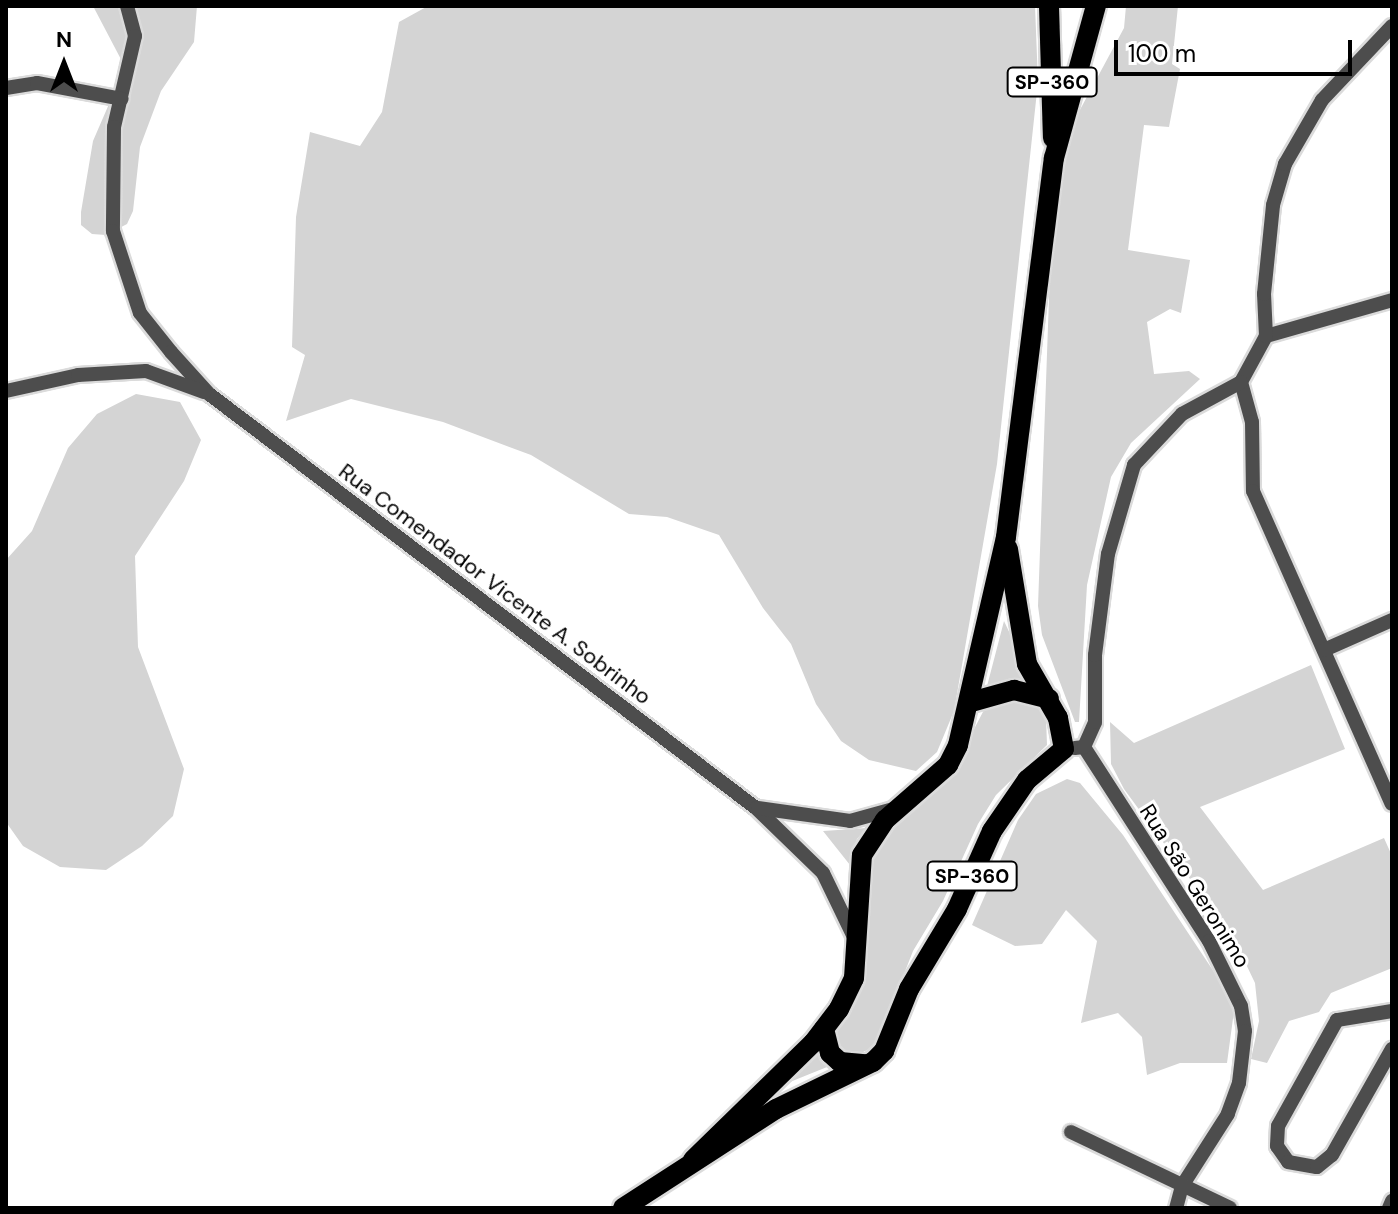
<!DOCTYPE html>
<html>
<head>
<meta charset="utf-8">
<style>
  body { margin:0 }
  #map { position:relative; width:1398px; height:1214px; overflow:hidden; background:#fff; font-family:"DM Sans",sans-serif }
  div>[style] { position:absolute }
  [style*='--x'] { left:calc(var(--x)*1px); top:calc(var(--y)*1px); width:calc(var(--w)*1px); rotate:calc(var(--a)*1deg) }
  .green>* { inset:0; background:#d4d4d4 }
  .roads { filter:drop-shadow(2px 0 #dbdbdb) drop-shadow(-2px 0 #dbdbdb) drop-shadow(0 2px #dbdbdb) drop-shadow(0 -2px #dbdbdb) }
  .minor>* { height:14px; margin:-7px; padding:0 7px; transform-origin:7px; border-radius:7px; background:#4d4d4d }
  .major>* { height:20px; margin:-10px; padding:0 10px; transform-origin:10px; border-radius:10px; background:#000 }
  span { translate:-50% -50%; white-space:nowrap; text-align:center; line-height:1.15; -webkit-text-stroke:6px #fff; paint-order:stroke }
  .shield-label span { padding:2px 6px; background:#fff; border:2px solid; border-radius:6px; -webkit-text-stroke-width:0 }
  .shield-label { font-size:20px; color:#000; font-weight:700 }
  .street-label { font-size:22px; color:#000 }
  .frame { position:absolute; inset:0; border:8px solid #000; pointer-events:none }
  .north { position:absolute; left:24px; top:24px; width:80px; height:80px; -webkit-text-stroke:6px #fff; paint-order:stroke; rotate:0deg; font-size:22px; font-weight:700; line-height:32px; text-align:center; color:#000 }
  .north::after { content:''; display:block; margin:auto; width:28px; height:36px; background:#000; clip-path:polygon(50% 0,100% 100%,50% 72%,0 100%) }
  .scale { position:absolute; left:1114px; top:40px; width:238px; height:36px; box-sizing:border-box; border:4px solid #000; border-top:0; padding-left:10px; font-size:24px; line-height:28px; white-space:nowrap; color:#000; -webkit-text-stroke:6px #fff; paint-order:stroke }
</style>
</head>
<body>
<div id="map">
  <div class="green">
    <div style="clip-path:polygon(93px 6px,197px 6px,194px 42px,161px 91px,140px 147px,133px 211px,127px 224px,106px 235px,92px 234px,81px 225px,81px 212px,93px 141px,125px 67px)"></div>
    <div style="clip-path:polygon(428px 6px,1035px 6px,1038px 82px,997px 464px,954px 711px,937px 752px,916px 771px,869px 760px,841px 741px,816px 704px,791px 644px,763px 608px,719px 535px,667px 517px,629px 514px,531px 455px,443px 422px,351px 399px,286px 421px,305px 355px,292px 347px,296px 217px,310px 132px,360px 146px,382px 112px,399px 22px)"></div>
    <div style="clip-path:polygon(1126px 6px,1178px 6px,1172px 64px,1180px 69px,1169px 127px,1144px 125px,1128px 250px,1190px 260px,1181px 313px,1170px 309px,1147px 322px,1154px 374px,1189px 371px,1200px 379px,1131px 443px,1111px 477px,1087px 585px,1079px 722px,1075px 722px,1042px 635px,1038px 606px,1054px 158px,1124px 28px)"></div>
    <div style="clip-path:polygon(136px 394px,180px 402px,201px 440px,184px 481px,135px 556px,138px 647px,184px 769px,173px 816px,142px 846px,106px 870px,60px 867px,23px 846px,6px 822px,6px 560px,32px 531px,68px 448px,97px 414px)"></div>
    <div style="clip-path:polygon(1004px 621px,1034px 685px,1006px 682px,986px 690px)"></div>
    <div style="clip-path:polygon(1311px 665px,1345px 749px,1200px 807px,1263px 890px,1384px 838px,1392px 856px,1392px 968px,1331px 993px,1319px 1012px,1289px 1021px,1267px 1063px,1251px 1059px,1259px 1021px,1255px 983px,1234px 939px,1124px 789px,1111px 764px,1110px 722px,1134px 743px)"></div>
    <div style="clip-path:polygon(1012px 697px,1037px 706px,1046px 717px,1047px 745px,996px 795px,978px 824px,943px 901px,913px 951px,876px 1046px,850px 1058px,835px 1044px,835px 1026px,868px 864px,885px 834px,946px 783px,985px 708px)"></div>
    <div style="clip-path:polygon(1067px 779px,1080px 783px,1123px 835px,1228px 993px,1234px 1011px,1227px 1063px,1180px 1063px,1147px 1075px,1142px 1037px,1118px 1013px,1081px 1023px,1097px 941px,1066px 910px,1042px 944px,1015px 946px,972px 925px,1018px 820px,1036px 794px)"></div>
    <div style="clip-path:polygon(867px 828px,857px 839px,850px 865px,823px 831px)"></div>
    <div style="clip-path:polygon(820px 1048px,832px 1065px,780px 1086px)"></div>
  </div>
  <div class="roads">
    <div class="minor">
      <div style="--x:127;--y:6;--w:31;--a:75"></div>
      <div style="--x:135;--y:36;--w:93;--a:103"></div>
      <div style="--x:114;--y:127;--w:104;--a:90.6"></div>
      <div style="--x:113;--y:231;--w:86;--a:71.8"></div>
      <div style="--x:140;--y:313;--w:50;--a:51.5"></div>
      <div style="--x:171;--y:352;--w:57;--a:47.9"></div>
      <div style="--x:209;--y:394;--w:686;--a:37.12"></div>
      <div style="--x:756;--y:808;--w:93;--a:44.1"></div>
      <div style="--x:823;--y:873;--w:69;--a:64.2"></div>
      <div style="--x:6;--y:88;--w:31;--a:-9"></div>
      <div style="--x:37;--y:83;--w:86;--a:10.7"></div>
      <div style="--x:1266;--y:336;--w:131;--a:-15.9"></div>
      <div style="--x:1241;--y:382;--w:41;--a:74.6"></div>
      <div style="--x:1252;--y:422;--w:69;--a:89.2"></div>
      <div style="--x:1253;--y:491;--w:342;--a:66.1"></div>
      <div style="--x:1241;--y:382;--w:52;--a:-61.5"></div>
      <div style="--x:1266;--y:336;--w:42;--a:-92.7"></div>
      <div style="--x:1264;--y:294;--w:89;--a:-84.2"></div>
      <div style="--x:1273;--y:205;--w:43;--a:-73.7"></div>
      <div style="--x:1285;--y:164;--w:74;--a:-60"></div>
      <div style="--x:1322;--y:100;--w:102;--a:-46.6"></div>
      <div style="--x:6;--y:391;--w:74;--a:-12.5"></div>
      <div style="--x:78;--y:375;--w:68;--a:-3.4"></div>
      <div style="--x:146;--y:371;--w:62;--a:19.9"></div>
      <div style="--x:1324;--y:650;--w:74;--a:-23.8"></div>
      <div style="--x:1084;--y:747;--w:231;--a:57.2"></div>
      <div style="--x:1209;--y:941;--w:72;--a:63.8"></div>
      <div style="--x:1241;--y:1006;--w:25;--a:81"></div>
      <div style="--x:1245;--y:1031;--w:52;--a:96.6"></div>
      <div style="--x:1239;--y:1083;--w:33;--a:110"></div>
      <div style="--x:1228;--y:1114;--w:85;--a:122.6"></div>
      <div style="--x:1182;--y:1186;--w:23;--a:105"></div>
      <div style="--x:1075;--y:748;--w:9;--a:-6"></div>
      <div style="--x:1084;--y:747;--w:27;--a:-66"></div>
      <div style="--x:1095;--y:722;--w:67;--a:-90"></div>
      <div style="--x:1095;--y:655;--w:102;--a:-82.7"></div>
      <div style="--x:1108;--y:554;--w:93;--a:-73.7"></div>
      <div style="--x:1134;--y:465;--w:70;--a:-46.7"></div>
      <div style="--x:1182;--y:414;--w:67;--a:-28.5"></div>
      <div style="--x:758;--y:808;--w:93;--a:8"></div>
      <div style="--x:850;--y:821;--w:45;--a:-15.6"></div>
      <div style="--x:1392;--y:1011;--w:56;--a:170.7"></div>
      <div style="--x:1337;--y:1020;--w:121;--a:119.1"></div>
      <div style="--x:1278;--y:1126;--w:20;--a:93"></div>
      <div style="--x:1277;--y:1146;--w:19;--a:55"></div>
      <div style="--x:1288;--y:1162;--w:29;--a:10"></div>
      <div style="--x:1317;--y:1167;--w:19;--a:-39"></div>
      <div style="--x:1332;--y:1155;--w:122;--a:-60.5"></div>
      <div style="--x:1071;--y:1132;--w:176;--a:25.5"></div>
      <div style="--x:1389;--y:1208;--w:8;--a:-67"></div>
    </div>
    <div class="major">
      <div style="--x:1049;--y:6;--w:132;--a:88.3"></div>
      <div style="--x:971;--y:702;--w:45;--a:-15.6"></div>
      <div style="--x:1014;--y:690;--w:36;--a:14"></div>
      <div style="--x:824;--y:1029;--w:25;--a:76"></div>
      <div style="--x:830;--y:1053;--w:13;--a:42"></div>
      <div style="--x:840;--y:1062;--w:25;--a:5"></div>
      <div style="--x:693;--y:1160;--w:168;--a:-44.3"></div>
      <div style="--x:813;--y:1043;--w:43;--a:-52.6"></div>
      <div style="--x:839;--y:1009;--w:34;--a:-64"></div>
      <div style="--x:854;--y:978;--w:123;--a:-86.3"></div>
      <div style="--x:862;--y:855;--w:42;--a:-56.7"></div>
      <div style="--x:885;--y:820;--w:84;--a:-41.1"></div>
      <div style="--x:948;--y:765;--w:22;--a:-63"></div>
      <div style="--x:958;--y:745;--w:213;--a:-77"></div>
      <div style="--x:1006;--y:537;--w:382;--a:-82.8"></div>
      <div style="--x:1054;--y:158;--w:158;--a:-74.6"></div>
      <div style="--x:623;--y:1208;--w:182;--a:-32.9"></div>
      <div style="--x:776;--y:1109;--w:108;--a:-25.9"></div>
      <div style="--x:873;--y:1062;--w:16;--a:-45"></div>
      <div style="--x:884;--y:1051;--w:67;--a:-68"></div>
      <div style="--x:909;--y:989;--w:93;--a:-59"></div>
      <div style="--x:957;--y:909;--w:85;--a:-65.8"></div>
      <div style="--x:992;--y:831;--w:62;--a:-55.5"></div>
      <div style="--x:1027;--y:780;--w:48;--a:-40"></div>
      <div style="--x:1064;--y:749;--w:32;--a:-101"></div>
      <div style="--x:1058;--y:718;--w:62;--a:-119.9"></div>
      <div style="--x:1027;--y:664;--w:117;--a:-99.4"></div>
    </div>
  </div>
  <div class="shield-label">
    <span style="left:1052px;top:82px">SP-360</span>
    <span style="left:972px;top:876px">SP-360</span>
  </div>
  <div class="street-label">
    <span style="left:495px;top:584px;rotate:37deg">Rua Comendador Vicente A. Sobrinho</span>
    <span style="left:1195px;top:886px;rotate:58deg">Rua São Geronimo</span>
  </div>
  <div class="frame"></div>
  <div class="north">N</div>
  <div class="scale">100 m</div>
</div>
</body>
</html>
